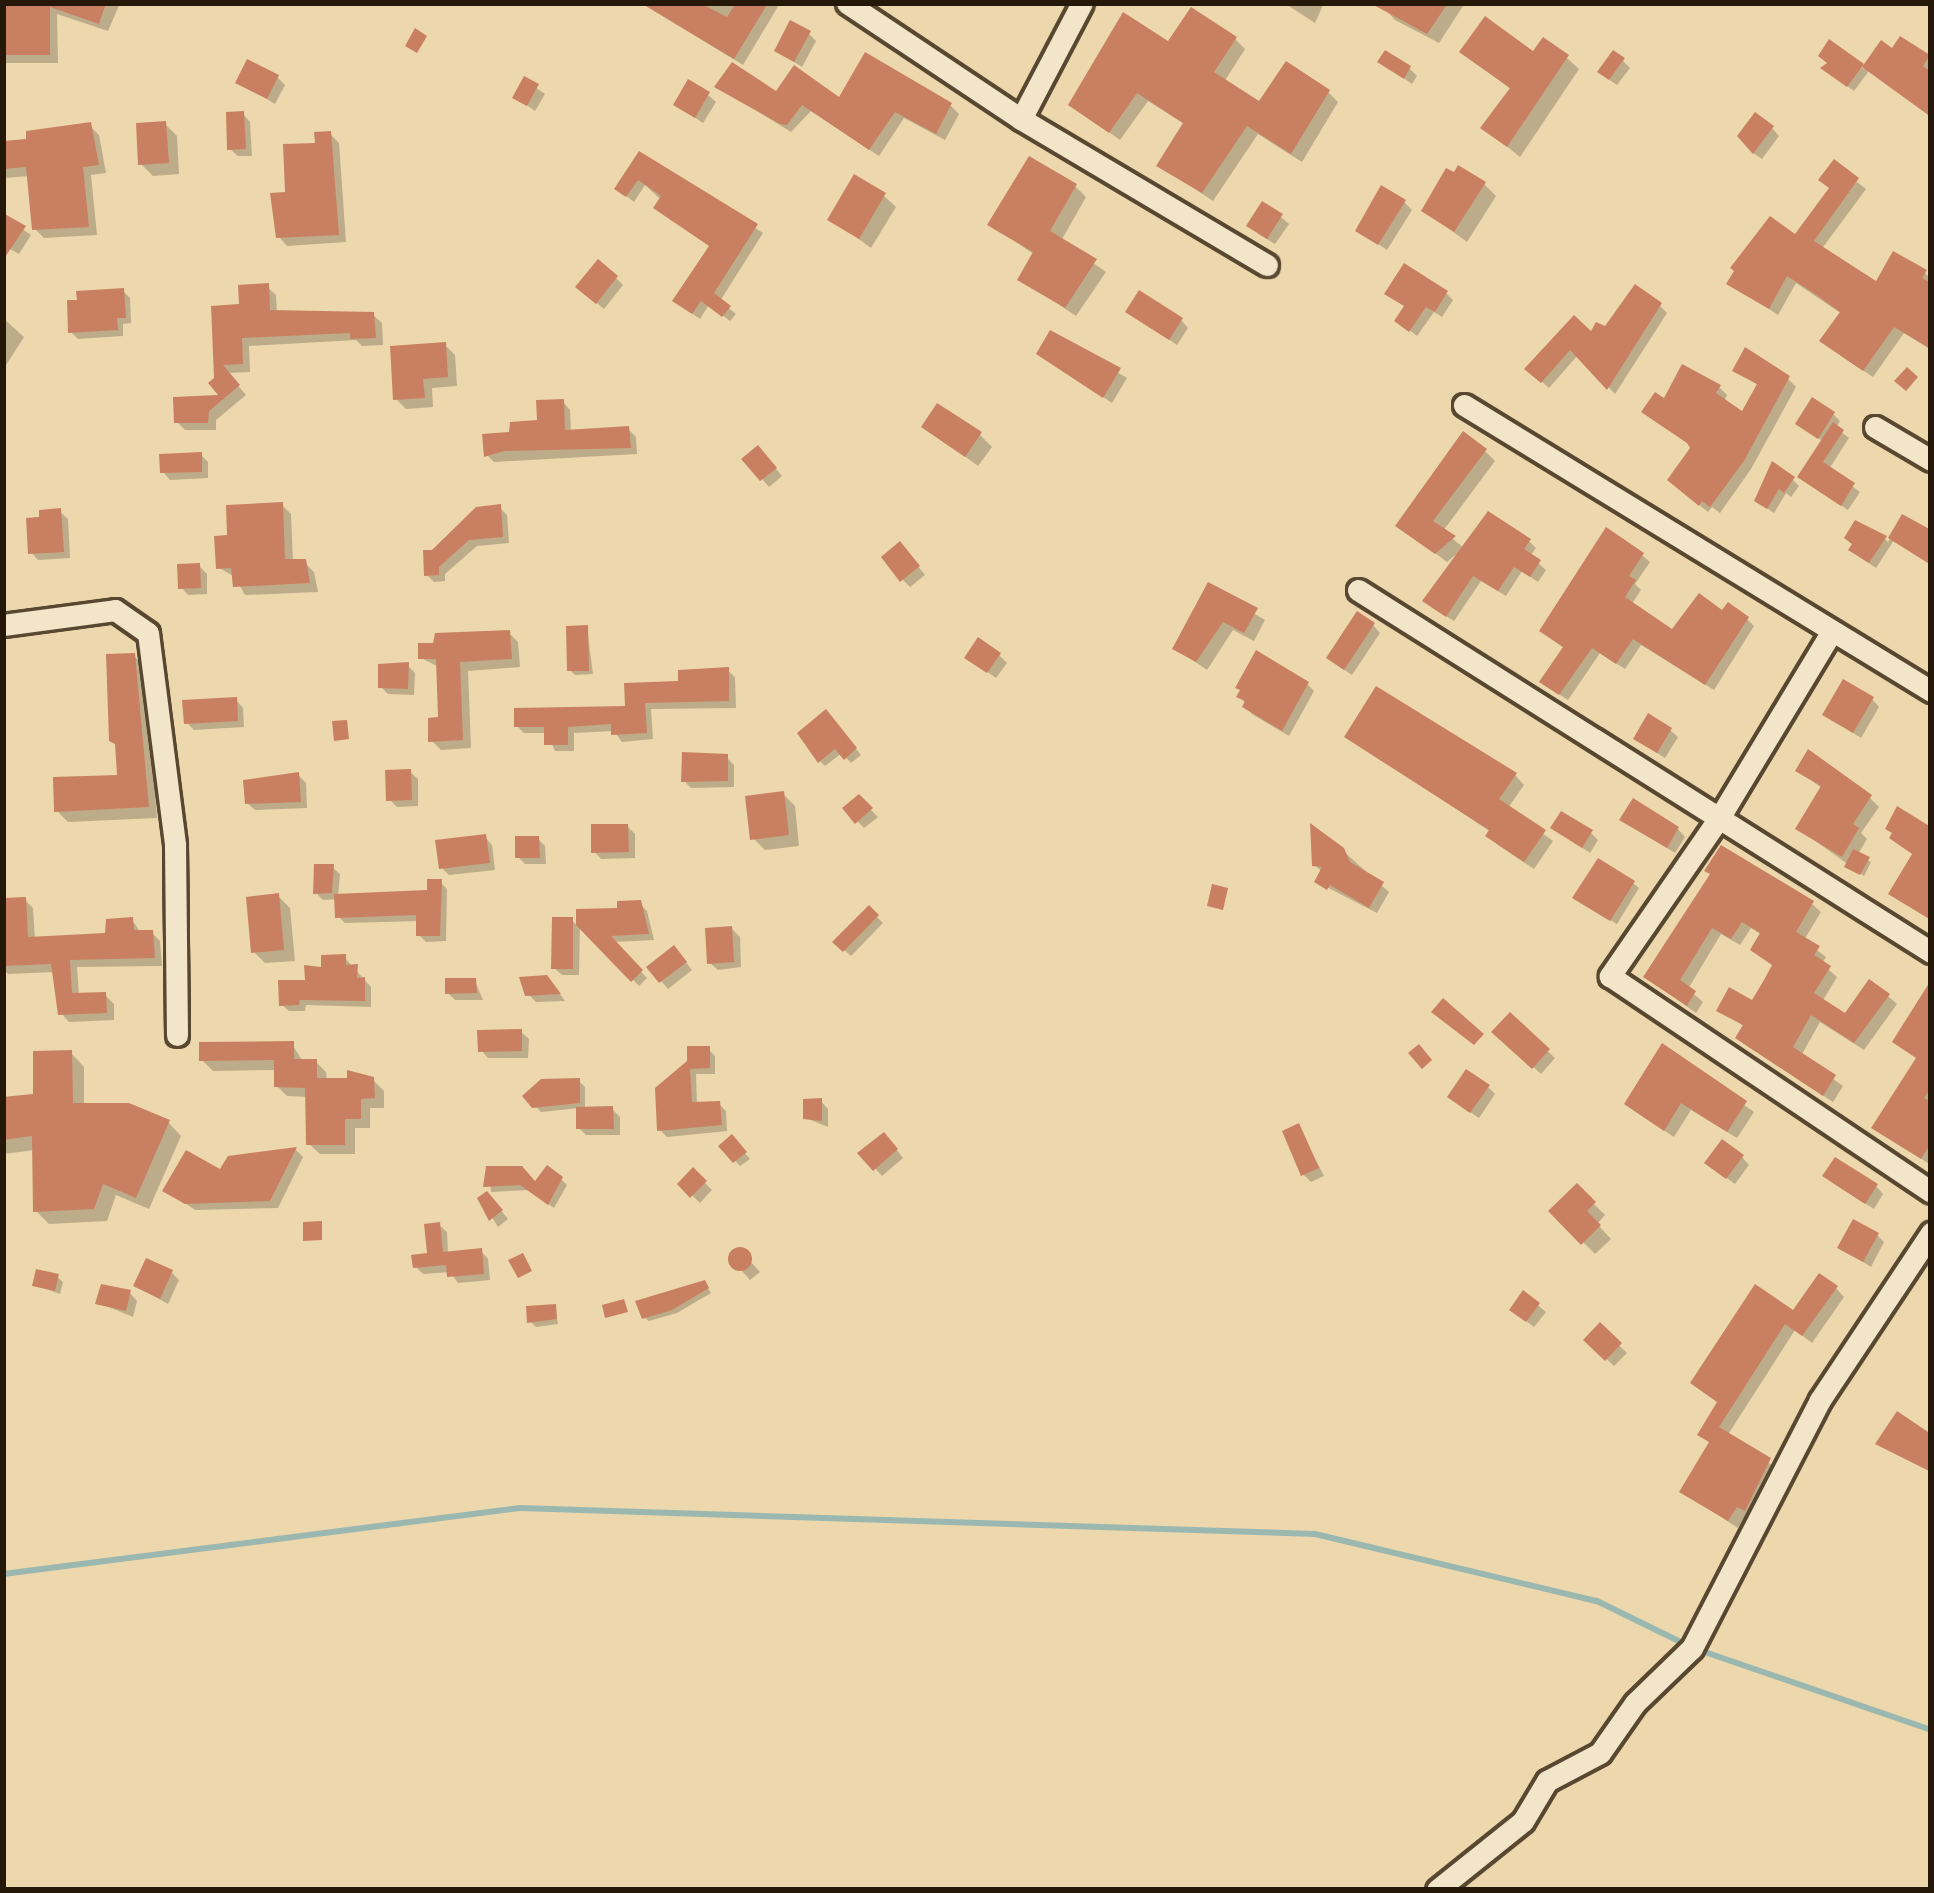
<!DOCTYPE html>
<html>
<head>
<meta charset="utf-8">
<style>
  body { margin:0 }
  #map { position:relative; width:1934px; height:1893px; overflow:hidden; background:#edd7ac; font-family:"IM FELL French Canon",serif }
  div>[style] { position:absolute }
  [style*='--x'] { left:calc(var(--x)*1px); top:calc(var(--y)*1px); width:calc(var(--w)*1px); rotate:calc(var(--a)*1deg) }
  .shadow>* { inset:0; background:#0003 }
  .stream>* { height:6px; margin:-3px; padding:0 3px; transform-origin:3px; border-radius:3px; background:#9ab8b0 }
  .building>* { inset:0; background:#c98062 }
  .round { border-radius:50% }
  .roads { filter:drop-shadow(3px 0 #584831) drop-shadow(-3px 0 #584831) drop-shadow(0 3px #584831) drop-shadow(0 -3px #584831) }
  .street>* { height:21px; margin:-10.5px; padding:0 10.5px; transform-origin:10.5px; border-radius:10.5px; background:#f3e5c9 }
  span { translate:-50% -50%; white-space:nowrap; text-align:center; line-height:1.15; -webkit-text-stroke:10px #f3e5c9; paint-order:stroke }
  .frame { position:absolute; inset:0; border:6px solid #261808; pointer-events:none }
</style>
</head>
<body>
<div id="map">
  <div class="shadow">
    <div style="clip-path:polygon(3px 3px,120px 3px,108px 31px,57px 14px,58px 63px,3px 63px)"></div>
    <div style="clip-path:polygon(641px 3px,780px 3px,743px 65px)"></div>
    <div style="clip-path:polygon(1284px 3px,1324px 3px,1315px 23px)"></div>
    <div style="clip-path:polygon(1389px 3px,1465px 3px,1439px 43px,1395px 20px,1385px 9px)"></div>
    <div style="clip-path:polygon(809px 34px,816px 41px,802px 67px,777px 51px)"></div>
    <div style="clip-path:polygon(1235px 39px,1245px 49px,1224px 82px,1260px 105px,1328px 92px,1338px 102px,1302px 162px,1258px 134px,1213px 201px,1160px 166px,1186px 125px,1148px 101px,1120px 140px,1071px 105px,1169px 45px)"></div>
    <div style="clip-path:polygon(1830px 44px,1864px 69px,1882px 45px,1893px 52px,1910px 44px,1931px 59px,1931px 116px,1869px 71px,1854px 91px,1830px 74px)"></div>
    <div style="clip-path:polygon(1463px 52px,1567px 58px,1579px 69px,1520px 157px,1484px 128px,1512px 90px)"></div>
    <div style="clip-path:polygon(1623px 61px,1630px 68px,1617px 85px,1608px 79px)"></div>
    <div style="clip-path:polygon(1381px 62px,1409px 68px,1417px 76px,1412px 84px)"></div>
    <div style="clip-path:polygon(277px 77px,285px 85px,275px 104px,239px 82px)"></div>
    <div style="clip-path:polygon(525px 80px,545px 94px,535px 111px,516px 97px)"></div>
    <div style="clip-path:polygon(718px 87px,840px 102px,951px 106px,959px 114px,945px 140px,904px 118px,879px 156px,811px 111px,791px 132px)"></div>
    <div style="clip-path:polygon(708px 95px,716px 102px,703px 123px,676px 105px)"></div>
    <div style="clip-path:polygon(243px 114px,250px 122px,252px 156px,238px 156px,230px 149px)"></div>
    <div style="clip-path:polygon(165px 124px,177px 136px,179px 174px,153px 176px,141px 164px)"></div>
    <div style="clip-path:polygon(90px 126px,99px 135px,106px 173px,91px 175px,97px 235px,44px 238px,35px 229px,30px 176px,3px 178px,3px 144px)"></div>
    <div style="clip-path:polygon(1772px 128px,1779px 136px,1762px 159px,1753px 153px)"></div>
    <div style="clip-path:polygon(330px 134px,339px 143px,346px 242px,287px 246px,279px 237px,288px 195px)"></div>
    <div style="clip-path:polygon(640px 155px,763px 233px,720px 301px,736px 314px,730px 321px,709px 305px,700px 319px,683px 307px,712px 247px,645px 185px,634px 202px,625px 195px)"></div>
    <div style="clip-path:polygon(1834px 164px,1866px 189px,1821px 250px,1877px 285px,1925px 273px,1931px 279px,1931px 350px,1904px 333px,1873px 377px,1832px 349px,1842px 314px,1796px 283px,1778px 315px,1729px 283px,1796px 238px,1831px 189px)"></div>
    <div style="clip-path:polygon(1484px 184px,1496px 196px,1467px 242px,1425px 211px)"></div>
    <div style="clip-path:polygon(1075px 186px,1086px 197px,1061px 241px,1106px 272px,1076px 316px,1021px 279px,1035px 255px,990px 224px)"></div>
    <div style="clip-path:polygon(884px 196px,896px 207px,871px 248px,831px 219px)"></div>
    <div style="clip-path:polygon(1404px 202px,1412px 210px,1387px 250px,1358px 230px)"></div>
    <div style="clip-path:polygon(3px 216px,31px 235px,19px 254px,3px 245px)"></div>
    <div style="clip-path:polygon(1281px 217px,1289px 224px,1275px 244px,1257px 233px)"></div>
    <div style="clip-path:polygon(616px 278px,623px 285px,604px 309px,586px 294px)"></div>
    <div style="clip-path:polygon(267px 287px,276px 295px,277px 314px,373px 315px,382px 323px,383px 345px,362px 346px,356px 340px,249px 346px,250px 372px,227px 373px,246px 395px,216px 420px,216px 430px,185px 430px,177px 422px,176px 400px,225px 398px,212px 383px,242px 307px)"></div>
    <div style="clip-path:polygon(123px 291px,130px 298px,131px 323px,123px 324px,123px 336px,78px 339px,71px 332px)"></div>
    <div style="clip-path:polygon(1446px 293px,1453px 300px,1442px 317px,1434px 312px,1417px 336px,1398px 321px)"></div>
    <div style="clip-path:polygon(1660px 306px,1667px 313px,1615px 394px,1578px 355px,1549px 388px,1528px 369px)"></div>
    <div style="clip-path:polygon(1129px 312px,1181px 320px,1188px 328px,1177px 345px)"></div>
    <div style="clip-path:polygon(3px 318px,24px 337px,3px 370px)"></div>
    <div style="clip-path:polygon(1051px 334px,1127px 378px,1112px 403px,1039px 354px)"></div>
    <div style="clip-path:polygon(445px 345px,455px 355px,457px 386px,432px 388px,433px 407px,406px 409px,396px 399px)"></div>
    <div style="clip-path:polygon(1736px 370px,1788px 379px,1796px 387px,1751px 469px,1720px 513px,1712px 507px,1708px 512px,1679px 488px,1693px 449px,1665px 403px,1719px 387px,1727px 395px,1724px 401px,1743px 415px,1759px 386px)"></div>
    <div style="clip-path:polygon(563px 402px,570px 410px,571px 433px,628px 429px,636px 437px,637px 454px,494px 462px,487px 455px)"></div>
    <div style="clip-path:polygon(1833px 414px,1840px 421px,1836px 428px,1849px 438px,1829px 469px,1860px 492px,1848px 510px,1807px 483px,1824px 442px,1798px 424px)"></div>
    <div style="clip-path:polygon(925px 427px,980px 435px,992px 447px,978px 466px)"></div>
    <div style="clip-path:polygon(1485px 451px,1495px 461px,1443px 531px,1464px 548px,1529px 541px,1536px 548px,1530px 556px,1546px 570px,1538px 582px,1522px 571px,1506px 596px,1481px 581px,1454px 621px,1433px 608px,1459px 552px,1447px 562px,1399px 526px)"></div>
    <div style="clip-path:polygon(201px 455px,208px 462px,208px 478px,170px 480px,163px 472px)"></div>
    <div style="clip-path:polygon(765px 456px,782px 476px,769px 487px,762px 479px)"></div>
    <div style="clip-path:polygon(1793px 480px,1799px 486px,1791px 497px,1786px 493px,1774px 513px,1757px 501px)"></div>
    <div style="clip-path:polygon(282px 505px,291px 514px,293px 562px,304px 562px,314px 572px,318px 592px,245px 595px,235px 577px,219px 568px,230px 538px)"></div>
    <div style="clip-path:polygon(500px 508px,507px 515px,509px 543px,477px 546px,445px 574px,445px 581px,434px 582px,427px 575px,433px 553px)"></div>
    <div style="clip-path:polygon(60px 512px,68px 519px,70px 558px,38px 560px,31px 552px)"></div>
    <div style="clip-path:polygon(1903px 518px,1931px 531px,1931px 565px,1894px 540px,1876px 568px,1858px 556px,1885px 539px,1888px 542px)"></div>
    <div style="clip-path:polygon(907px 553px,925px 575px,910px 587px,903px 580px)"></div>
    <div style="clip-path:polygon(1642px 555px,1650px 562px,1635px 584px,1641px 590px,1631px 605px,1673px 633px,1723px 615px,1747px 619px,1754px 626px,1714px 690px,1641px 645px,1625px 669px,1600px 653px,1568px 700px,1551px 689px,1565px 649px,1542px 631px)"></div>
    <div style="clip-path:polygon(199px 566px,207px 574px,207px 594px,188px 595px,181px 587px)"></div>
    <div style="clip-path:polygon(1209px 586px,1265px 620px,1254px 641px,1233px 630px,1207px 670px,1176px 649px)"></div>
    <div style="clip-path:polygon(1373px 625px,1380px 633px,1352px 675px,1337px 665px)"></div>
    <div style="clip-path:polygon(587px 628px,593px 674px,575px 675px,570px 670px)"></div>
    <div style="clip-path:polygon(509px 633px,518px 642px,520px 667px,468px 671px,471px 748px,441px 750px,431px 740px,441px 720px,439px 667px,421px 658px)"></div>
    <div style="clip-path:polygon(999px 655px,1007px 663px,996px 678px,976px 664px)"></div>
    <div style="clip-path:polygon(134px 656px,146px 668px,157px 818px,68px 822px,56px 810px,120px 778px)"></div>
    <div style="clip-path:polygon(407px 665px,415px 673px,414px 695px,388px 694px,381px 687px)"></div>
    <div style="clip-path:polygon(727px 670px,735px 677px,736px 708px,651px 709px,653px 739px,622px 742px,614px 731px,574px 733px,574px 751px,555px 751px,547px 733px,524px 733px,517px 726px,628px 709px)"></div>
    <div style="clip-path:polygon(1307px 684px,1314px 691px,1289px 736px,1252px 714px,1240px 696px)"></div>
    <div style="clip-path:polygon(1872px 699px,1879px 707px,1861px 738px,1825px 715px)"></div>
    <div style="clip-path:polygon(236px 700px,243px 708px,244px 727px,194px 730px,187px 723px)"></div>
    <div style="clip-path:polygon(831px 718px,861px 755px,851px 763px,842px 753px,825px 766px,820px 761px)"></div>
    <div style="clip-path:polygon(1670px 730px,1678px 737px,1665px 758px,1644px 745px)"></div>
    <div style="clip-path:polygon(1348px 737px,1515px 775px,1524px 785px,1508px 808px,1553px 841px,1534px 869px,1498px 845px,1489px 836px,1491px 832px)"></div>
    <div style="clip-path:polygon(726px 757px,734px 765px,734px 787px,691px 788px,684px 781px)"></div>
    <div style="clip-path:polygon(1799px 771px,1870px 798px,1879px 807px,1861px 833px,1867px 839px,1858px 854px,1871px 862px,1864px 876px,1799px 829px,1823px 789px)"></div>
    <div style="clip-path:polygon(410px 772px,418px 779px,418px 806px,397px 807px,389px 799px)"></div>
    <div style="clip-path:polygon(298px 775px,306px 783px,307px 808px,255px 810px,247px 803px)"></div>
    <div style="clip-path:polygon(783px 794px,795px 806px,799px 846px,765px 850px,753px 838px)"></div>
    <div style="clip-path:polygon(859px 798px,878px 817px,864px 828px,846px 809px)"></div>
    <div style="clip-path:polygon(1623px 820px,1678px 829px,1685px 837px,1675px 853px)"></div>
    <div style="clip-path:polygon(627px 826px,635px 834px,635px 858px,601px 859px,594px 851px)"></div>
    <div style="clip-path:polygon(1554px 828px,1591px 833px,1598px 840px,1590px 853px)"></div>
    <div style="clip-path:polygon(485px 837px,492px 845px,495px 870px,449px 875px,442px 868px)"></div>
    <div style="clip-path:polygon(538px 839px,545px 846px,546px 864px,525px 864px,518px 857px)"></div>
    <div style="clip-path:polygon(1342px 850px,1389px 892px,1377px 913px,1317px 882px,1322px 872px,1315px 865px)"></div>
    <div style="clip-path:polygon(332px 867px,340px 874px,338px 897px,430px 893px,440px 882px,447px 889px,446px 941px,426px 942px,419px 935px,419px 921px,345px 923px,338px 916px,337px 899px,323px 900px,316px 893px)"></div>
    <div style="clip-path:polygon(1713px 875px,1812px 904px,1821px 912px,1804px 940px,1826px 957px,1822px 964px,1837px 977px,1822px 1002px,1846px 1017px,1888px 996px,1897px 1004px,1864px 1050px,1820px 1022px,1801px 1056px,1843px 1086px,1833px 1102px,1747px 1046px,1738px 1038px,1745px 1027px,1720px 1010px,1753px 1004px,1775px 966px,1754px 950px,1762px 935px,1751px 928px,1740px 945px,1721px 934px,1688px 989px,1703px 1002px,1696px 1013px,1646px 977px)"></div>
    <div style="clip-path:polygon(1633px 883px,1639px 888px,1617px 924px,1581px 903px)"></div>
    <div style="clip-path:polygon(278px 896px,290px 908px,295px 961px,265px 963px,253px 951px)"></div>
    <div style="clip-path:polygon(25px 900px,33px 908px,35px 940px,108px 936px,132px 920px,141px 933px,152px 933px,160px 941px,162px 966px,77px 967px,79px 996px,105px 995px,114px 1004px,114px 1020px,69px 1022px,61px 1013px,55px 972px,8px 974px,3px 969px,3px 901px)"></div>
    <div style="clip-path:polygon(620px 904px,640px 904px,647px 911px,654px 940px,613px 942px,647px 978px,639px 986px,580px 924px,579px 975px,562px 975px,554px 968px,555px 920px,572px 920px,579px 928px,579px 911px,620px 911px)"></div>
    <div style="clip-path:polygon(869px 909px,883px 923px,851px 956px,836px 942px)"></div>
    <div style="clip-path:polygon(732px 929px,740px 937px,741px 967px,718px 970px,710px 963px)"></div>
    <div style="clip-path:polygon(681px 956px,692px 970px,668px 989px,661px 981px)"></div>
    <div style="clip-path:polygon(344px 957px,371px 987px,371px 1007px,306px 1005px,305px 1011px,289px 1011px,282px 1005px)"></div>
    <div style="clip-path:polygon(475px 981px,483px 1000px,455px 1000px,448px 993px)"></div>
    <div style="clip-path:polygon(554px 986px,565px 1001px,536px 1002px,528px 994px)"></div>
    <div style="clip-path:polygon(1931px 996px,1931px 1159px,1929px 1164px,1874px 1127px,1919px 1059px,1895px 1042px)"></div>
    <div style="clip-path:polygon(1510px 1016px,1555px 1058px,1541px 1074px,1496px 1032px)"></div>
    <div style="clip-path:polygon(521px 1032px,529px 1039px,528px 1058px,488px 1058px,481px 1050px)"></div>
    <div style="clip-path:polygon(292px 1044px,303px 1062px,316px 1062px,326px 1072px,327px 1081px,373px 1080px,384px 1091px,384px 1108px,370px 1108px,370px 1128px,355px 1128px,355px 1154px,320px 1154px,309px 1144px,308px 1097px,287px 1096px,277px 1086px,277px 1070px,213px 1071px,202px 1060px)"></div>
    <div style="clip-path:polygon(1663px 1047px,1754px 1112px,1737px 1138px,1691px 1110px,1674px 1137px,1636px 1112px)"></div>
    <div style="clip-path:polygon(708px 1049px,715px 1056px,715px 1074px,696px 1074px,697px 1105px,719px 1104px,726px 1111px,727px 1131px,667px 1137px,660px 1130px,658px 1090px)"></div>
    <div style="clip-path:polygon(71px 1053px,84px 1067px,84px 1106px,168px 1122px,181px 1136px,149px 1209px,116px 1195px,107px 1221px,49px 1224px,36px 1211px,35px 1150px,3px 1154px,3px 1101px,36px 1096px)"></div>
    <div style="clip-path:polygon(579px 1081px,585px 1087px,585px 1110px,612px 1109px,620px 1117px,620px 1135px,586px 1135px,579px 1128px,579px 1108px,541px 1112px,526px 1096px)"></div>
    <div style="clip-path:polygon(1488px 1087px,1495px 1094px,1479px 1118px,1458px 1104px)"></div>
    <div style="clip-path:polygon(821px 1101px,828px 1109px,828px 1127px,806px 1118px)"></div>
    <div style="clip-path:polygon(1299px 1127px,1324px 1176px,1311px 1182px,1303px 1174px)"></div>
    <div style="clip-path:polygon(732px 1138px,750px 1159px,740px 1166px,722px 1146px)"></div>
    <div style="clip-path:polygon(891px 1143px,903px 1158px,882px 1176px,862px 1154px)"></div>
    <div style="clip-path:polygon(296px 1150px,303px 1157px,278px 1208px,195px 1210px,166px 1190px,221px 1174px,230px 1159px)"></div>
    <div style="clip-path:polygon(1742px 1157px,1749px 1165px,1735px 1184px,1716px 1170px)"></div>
    <div style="clip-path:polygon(489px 1169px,535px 1185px,561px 1179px,567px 1185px,554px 1208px,529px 1190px,491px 1192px)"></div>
    <div style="clip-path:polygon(693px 1171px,712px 1190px,700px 1203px,681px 1184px)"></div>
    <div style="clip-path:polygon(1833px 1183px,1876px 1186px,1883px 1194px,1874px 1209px)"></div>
    <div style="clip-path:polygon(1577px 1187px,1605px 1215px,1597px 1224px,1611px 1239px,1595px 1254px,1552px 1211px)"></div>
    <div style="clip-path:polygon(481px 1199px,494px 1202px,508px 1219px,498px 1227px)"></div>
    <div style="clip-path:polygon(439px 1225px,447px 1232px,448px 1254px,481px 1251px,488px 1259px,490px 1280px,458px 1283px,450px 1272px,423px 1274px,416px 1267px,430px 1256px)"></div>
    <div style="clip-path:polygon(1877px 1235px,1884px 1242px,1871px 1267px,1841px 1248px)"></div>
    <div style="clip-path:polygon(738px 1248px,760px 1272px,750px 1280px,729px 1256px)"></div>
    <div style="clip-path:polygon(172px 1273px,179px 1280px,168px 1304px,136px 1286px)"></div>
    <div style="clip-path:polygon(57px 1277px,63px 1282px,60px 1294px,35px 1285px)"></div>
    <div style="clip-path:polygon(705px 1284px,711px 1293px,677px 1313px,649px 1321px,644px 1317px)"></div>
    <div style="clip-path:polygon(1836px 1288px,1844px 1297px,1812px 1343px,1795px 1330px,1727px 1436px,1778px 1469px,1754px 1517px,1746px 1514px,1738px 1528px,1683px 1492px,1711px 1444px,1701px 1435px,1720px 1403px,1702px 1391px,1794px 1314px)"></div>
    <div style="clip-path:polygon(130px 1293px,137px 1301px,133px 1317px,99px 1303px)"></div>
    <div style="clip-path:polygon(1524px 1294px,1546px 1312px,1534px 1327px,1520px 1316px)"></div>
    <div style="clip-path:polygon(555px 1307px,558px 1324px,536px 1327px,530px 1321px)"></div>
    <div style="clip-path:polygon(1600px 1327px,1627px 1353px,1614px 1366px,1587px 1340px)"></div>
  </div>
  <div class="stream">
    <div style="--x:3;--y:1574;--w:521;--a:-7.28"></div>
    <div style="--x:520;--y:1508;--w:795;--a:1.87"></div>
    <div style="--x:1315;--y:1534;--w:290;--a:13.4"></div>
    <div style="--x:1597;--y:1601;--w:100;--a:26.1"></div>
    <div style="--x:1699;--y:1650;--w:245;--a:19"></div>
  </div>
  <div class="building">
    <div style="clip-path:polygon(3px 3px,106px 3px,99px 24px,50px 7px,50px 55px,3px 55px)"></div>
    <div style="clip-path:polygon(641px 3px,700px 3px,727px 17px,736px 3px,768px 3px,734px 59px)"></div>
    <div style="clip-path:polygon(1370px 3px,1448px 3px,1427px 34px)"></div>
    <div style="clip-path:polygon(1191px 7px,1237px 37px,1214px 72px,1259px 101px,1286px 61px,1330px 90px,1291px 154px,1247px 126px,1202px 193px,1156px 166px,1183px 123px,1137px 93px,1109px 133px,1068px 105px,1123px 12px,1168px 41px)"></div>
    <div style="clip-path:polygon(1485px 16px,1533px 51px,1543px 37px,1569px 55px,1507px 147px,1480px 128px,1510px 88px,1459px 52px)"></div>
    <div style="clip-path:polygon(790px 20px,811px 31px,794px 62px,774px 51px)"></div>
    <div style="clip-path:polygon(415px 28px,427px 36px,417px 53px,405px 46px)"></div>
    <div style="clip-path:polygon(1900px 36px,1930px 55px,1923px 66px,1931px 72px,1931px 117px,1862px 67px,1881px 40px,1892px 48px)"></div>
    <div style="clip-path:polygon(1829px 39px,1864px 64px,1847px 87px,1820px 68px,1827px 63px,1818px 56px)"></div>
    <div style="clip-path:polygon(1385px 50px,1411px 66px,1404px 79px,1377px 62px)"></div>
    <div style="clip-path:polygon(1613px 50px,1625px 58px,1609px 80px,1597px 72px)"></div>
    <div style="clip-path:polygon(865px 52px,952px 103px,936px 134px,895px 112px,869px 150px,802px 105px,787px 125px,780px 124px,714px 87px,732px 62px,776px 91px,794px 65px,839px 97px)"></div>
    <div style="clip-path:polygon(247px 59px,279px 75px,267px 99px,235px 83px)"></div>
    <div style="clip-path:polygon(524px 76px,539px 84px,527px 106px,512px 98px)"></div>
    <div style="clip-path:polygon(688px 79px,710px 92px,695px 118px,673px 105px)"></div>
    <div style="clip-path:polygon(244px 111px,246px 149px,227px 150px,226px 112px)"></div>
    <div style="clip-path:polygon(1755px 112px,1774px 126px,1753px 154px,1737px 136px)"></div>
    <div style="clip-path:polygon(166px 121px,169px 163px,138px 165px,136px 123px)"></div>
    <div style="clip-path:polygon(91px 122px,99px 165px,83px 167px,89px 227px,32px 230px,26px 167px,3px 169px,3px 141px,26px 139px,26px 131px)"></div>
    <div style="clip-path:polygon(331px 131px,339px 235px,276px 238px,270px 193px,285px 192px,283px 144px,315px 143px,314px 132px)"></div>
    <div style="clip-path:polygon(639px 151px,758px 224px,714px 293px,731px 306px,722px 317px,701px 301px,692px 314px,672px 301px,709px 246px,653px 208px,661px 196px,638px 180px,626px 197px,614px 189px)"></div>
    <div style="clip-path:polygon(1029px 156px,1077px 184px,1050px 231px,1097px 259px,1065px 308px,1017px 280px,1033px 252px,987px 225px)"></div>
    <div style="clip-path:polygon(1834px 159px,1859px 178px,1814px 241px,1876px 281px,1893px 251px,1927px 270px,1922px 278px,1931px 283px,1931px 349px,1894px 327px,1863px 371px,1819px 341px,1840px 312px,1812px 292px,1787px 276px,1769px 309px,1726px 284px,1734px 271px,1730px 268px,1770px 216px,1795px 234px,1829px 188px,1818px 180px)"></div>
    <div style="clip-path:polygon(1458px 165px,1486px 182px,1454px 232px,1421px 211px,1446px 168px,1454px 172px)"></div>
    <div style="clip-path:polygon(854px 174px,886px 193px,859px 239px,827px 220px)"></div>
    <div style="clip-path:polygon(1381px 185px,1406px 200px,1378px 245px,1355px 231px)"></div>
    <div style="clip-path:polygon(1262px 201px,1283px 214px,1267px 239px,1246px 226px)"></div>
    <div style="clip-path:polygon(3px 213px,26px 226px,3px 260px)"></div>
    <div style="clip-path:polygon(598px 259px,618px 276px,596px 304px,575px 287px)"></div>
    <div style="clip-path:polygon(1404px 263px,1448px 291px,1435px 312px,1426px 307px,1409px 332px,1394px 321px,1404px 306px,1384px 294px)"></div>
    <div style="clip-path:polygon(269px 283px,270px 310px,374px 312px,376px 338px,350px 339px,350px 333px,242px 338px,243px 364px,223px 365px,240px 385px,209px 411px,208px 423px,174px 423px,173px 397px,218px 395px,208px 383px,214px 378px,211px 306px,239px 304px,238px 285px)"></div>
    <div style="clip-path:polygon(1635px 284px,1662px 303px,1607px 390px,1570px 350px,1541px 383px,1524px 369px,1574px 315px,1591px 331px,1596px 322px,1605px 326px)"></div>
    <div style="clip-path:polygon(124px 288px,126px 318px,117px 318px,118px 330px,68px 333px,67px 300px,77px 300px,76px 291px)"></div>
    <div style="clip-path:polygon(1139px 290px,1183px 318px,1169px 340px,1125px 312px)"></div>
    <div style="clip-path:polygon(1050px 330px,1121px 368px,1103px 398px,1036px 354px)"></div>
    <div style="clip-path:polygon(446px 342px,448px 377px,423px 379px,425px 398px,393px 400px,390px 346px)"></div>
    <div style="clip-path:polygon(1745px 347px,1790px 376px,1744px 461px,1710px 507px,1702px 501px,1699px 506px,1667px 480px,1690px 448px,1687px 443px,1641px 412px,1655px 392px,1664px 398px,1682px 364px,1721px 385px,1716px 393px,1742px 411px,1757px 384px,1732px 371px)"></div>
    <div style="clip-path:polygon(1907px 367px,1918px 377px,1906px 391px,1894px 381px)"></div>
    <div style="clip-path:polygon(1812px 397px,1835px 412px,1818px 439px,1795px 424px)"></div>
    <div style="clip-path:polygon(564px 399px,565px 430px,629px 426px,631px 448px,504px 451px,484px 457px,482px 434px,509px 432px,510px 422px,537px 420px,536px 400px)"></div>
    <div style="clip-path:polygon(937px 403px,982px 432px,965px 457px,921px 427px)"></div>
    <div style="clip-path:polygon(1833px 422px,1844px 430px,1823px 462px,1855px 483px,1841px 506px,1797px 477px)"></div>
    <div style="clip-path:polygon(1463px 431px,1487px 449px,1433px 521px,1456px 536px,1435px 554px,1395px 526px)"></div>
    <div style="clip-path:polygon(758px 445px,777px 468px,760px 481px,741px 459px)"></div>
    <div style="clip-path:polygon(202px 452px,202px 472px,160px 473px,159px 454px)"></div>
    <div style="clip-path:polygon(1772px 461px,1795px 477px,1784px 493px,1779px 489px,1767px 509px,1754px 501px)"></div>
    <div style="clip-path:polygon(283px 502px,285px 559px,306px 559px,310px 583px,233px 587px,231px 568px,216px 569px,214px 536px,227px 535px,226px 505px)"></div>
    <div style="clip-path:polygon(501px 504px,503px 537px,469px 540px,439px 567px,439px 575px,424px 576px,423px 550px,432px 550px,476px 507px)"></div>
    <div style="clip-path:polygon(61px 508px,64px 552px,28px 554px,26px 518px,39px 517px,39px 510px)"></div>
    <div style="clip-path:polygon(1488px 511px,1531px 539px,1524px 549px,1541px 560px,1530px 577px,1514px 567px,1498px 591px,1473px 576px,1446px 617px,1422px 601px)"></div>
    <div style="clip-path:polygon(1902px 514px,1931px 530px,1931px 565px,1888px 538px)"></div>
    <div style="clip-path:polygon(1855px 520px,1887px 536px,1869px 563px,1848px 550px,1852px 544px,1844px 538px)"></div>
    <div style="clip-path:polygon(1606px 527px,1644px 553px,1629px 576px,1636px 580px,1625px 597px,1672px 629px,1699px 593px,1722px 610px,1728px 602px,1749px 617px,1705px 685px,1633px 639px,1616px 664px,1592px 648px,1559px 695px,1539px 682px,1563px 647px,1539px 631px)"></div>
    <div style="clip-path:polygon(900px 541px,920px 566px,900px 582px,881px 557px)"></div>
    <div style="clip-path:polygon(200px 563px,201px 588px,178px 589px,177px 564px)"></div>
    <div style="clip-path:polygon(1208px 582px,1258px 608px,1244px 633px,1223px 622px,1196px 662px,1172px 649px)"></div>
    <div style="clip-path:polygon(1357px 611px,1375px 623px,1344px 670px,1326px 658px)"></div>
    <div style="clip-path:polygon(588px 625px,589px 671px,567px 671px,566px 626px)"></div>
    <div style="clip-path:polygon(510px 630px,512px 659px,460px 662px,463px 740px,428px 742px,428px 718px,438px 717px,436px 659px,418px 659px,418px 643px,433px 643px,435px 633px)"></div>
    <div style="clip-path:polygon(978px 637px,1001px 653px,987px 673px,964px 658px)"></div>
    <div style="clip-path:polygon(1256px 650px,1309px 682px,1282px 731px,1242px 707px,1245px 701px,1236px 697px,1240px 690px,1235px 688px)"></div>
    <div style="clip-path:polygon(135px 653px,149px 807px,54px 812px,53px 777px,117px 775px,115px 744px,109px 741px,106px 654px)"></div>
    <div style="clip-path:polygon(409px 662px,408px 689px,378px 688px,378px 664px)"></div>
    <div style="clip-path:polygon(729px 667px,729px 701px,645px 703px,647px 733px,611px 735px,611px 724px,568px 727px,568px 745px,544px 745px,544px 727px,514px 727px,514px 708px,625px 706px,624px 683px,678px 681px,678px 670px)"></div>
    <div style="clip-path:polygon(1843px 679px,1874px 697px,1853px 733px,1822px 715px)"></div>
    <div style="clip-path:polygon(1376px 686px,1517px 773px,1499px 799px,1546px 830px,1524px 862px,1485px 836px,1489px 830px,1344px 737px)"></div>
    <div style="clip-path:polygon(237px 697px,238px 721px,184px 724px,182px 700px)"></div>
    <div style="clip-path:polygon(826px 709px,857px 748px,844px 760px,835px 749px,818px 763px,797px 733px)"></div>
    <div style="clip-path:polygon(1648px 713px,1672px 728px,1657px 753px,1633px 739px)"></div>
    <div style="clip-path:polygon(347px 720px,349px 739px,334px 741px,332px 721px)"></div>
    <div style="clip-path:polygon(1808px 749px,1872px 795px,1853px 824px,1859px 828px,1842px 857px,1795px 829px,1821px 786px,1795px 771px)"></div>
    <div style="clip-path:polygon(682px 752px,728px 754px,728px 781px,681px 782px)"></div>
    <div style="clip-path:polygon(411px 769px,412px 800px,386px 801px,385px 770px)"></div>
    <div style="clip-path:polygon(299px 772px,301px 802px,245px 804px,243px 780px)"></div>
    <div style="clip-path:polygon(784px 791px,789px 835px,750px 840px,745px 796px)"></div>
    <div style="clip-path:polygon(859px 794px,873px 808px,855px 824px,842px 808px)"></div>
    <div style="clip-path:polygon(1633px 798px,1679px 827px,1667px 848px,1619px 820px)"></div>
    <div style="clip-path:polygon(1897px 806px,1931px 827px,1931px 920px,1888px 894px,1912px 854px,1889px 838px,1892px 833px,1885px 829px)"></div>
    <div style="clip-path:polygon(1561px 811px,1593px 830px,1582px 848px,1550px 828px)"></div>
    <div style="clip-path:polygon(1310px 823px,1344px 848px,1350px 862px,1384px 882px,1369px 908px,1330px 885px,1327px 890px,1314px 882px,1322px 867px,1312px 866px)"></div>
    <div style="clip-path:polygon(591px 824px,628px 824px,629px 852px,591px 853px)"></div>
    <div style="clip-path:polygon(486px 834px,490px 863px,439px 869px,435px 840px)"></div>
    <div style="clip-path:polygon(515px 836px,539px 836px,540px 858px,515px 858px)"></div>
    <div style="clip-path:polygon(1721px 845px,1814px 901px,1796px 932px,1820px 946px,1814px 955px,1831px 966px,1814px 993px,1845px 1013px,1869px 979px,1890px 994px,1854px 1043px,1811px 1015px,1793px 1047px,1836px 1075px,1823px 1096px,1735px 1038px,1743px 1025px,1716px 1011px,1729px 987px,1752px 1000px,1764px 980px,1772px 965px,1750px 950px,1760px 933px,1742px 922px,1731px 939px,1712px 928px,1680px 980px,1696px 991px,1687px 1006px,1643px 977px,1710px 874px,1704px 871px)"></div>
    <div style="clip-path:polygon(1853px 849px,1870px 857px,1860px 875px,1844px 867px)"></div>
    <div style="clip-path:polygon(1598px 858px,1635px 881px,1610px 921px,1572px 898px)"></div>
    <div style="clip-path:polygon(314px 864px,334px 864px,332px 893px,313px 894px)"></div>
    <div style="clip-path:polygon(427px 879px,442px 879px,440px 936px,416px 936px,416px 915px,335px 918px,334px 894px,427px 890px)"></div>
    <div style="clip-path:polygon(1212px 884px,1228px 888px,1223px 910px,1207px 906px)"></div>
    <div style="clip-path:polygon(279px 893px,284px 950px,251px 953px,246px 897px)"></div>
    <div style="clip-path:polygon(26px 897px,28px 937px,105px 933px,106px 919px,133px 917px,134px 930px,153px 930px,155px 958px,70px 960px,72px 993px,106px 992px,107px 1013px,58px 1015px,51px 964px,3px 966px,3px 898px)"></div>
    <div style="clip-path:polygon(641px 900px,649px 934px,611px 936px,643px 970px,631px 982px,576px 925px,576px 909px,617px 908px,617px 901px)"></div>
    <div style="clip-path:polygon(869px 905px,879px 915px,843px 952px,832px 942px)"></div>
    <div style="clip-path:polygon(552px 917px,573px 917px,573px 969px,551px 969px)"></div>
    <div style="clip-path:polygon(732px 926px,734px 962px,707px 964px,705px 928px)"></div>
    <div style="clip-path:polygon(674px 945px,687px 962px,659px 983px,646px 967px)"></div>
    <div style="clip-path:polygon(346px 954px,346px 965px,358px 964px,357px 978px,365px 977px,365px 1001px,300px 1000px,299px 1005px,279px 1006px,278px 980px,305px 980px,304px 965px,321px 967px,321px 955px)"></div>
    <div style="clip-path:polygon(547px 975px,561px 994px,525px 996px,519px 977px)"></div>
    <div style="clip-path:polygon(445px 978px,476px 978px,477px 993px,445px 994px)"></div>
    <div style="clip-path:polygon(1931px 980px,1931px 1088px,1924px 1098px,1931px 1102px,1931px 1143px,1921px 1159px,1871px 1128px,1916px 1058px,1892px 1042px)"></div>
    <div style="clip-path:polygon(1443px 998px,1484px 1034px,1474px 1045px,1431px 1012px)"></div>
    <div style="clip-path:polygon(1510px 1012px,1550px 1049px,1532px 1069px,1491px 1032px)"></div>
    <div style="clip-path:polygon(522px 1029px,522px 1051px,478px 1052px,477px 1030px)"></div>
    <div style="clip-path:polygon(294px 1041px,294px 1059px,317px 1059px,317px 1078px,347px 1078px,347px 1070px,374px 1077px,375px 1098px,361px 1099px,361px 1119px,345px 1119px,345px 1145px,306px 1145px,305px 1088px,274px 1087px,274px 1060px,199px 1061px,199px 1042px)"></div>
    <div style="clip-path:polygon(1662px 1043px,1747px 1101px,1727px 1132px,1681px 1103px,1664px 1131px,1624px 1104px)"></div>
    <div style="clip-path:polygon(1419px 1044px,1432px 1060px,1422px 1069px,1408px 1053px)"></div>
    <div style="clip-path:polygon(687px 1046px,710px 1046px,710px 1068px,690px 1069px,692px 1102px,720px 1101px,722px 1125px,657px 1131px,655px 1088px,687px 1061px)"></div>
    <div style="clip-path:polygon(72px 1050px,73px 1103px,129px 1103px,170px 1120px,136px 1198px,103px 1184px,94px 1209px,33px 1212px,32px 1136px,3px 1140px,3px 1097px,33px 1094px,33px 1051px)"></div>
    <div style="clip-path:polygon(1466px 1069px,1490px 1085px,1470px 1113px,1447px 1097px)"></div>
    <div style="clip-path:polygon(580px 1078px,580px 1103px,532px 1108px,522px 1096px,541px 1079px)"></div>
    <div style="clip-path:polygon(822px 1098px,822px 1121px,803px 1119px,803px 1099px)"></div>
    <div style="clip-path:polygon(613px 1106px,614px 1129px,576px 1129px,576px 1107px)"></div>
    <div style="clip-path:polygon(1299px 1123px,1319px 1168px,1301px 1176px,1282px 1131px)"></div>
    <div style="clip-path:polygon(884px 1132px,898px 1149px,873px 1171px,857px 1153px)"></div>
    <div style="clip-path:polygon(732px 1134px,747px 1152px,733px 1163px,718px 1146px)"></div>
    <div style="clip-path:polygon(1722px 1139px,1744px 1155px,1726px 1179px,1704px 1163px)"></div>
    <div style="clip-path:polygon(297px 1147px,270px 1201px,185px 1204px,162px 1191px,186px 1150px,220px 1169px,228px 1156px)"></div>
    <div style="clip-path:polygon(1835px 1157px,1878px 1184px,1865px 1204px,1822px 1176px)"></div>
    <div style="clip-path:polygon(547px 1165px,563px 1177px,548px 1205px,520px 1185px,483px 1187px,486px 1166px,522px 1166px,535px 1181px)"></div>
    <div style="clip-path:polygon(693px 1167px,707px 1181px,690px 1198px,677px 1184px)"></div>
    <div style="clip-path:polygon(1577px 1183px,1596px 1202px,1587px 1211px,1601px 1225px,1581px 1245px,1548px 1211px)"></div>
    <div style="clip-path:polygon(487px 1191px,503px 1210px,489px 1221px,477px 1198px)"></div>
    <div style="clip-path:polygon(1853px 1219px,1879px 1233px,1863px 1262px,1837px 1248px)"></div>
    <div style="clip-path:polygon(322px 1221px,322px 1240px,303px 1241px,303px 1222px)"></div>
    <div style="clip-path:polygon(440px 1222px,443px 1252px,482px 1248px,484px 1274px,447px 1277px,446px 1265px,413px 1268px,411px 1255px,427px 1253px,424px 1224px)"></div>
    <div class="round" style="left:728px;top:1247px;width:24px;height:24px"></div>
    <div style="clip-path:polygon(523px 1253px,532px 1271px,518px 1278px,508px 1260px)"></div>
    <div style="clip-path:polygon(146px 1258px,173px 1270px,160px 1299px,133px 1286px)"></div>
    <div style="clip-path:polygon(36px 1269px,59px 1274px,55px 1291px,32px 1286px)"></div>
    <div style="clip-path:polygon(1819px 1273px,1838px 1286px,1802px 1336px,1785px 1324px,1719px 1427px,1771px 1458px,1745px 1511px,1737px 1507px,1728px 1521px,1679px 1492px,1709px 1442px,1697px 1435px,1717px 1402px,1690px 1383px,1755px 1284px,1793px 1310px)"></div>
    <div style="clip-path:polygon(705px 1280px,709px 1288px,672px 1310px,642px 1319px,635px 1301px)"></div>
    <div style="clip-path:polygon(101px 1284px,131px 1290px,126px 1311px,95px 1304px)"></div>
    <div style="clip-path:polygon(1523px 1290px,1540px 1303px,1526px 1322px,1509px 1310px)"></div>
    <div style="clip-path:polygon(624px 1299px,628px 1312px,605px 1318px,602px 1305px)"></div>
    <div style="clip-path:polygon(556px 1304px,557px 1319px,527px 1323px,526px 1306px)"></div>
    <div style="clip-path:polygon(1600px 1322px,1622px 1343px,1605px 1361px,1583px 1340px)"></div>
    <div style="clip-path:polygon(1897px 1411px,1931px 1434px,1931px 1472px,1875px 1444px)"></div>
  </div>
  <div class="roads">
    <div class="street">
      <div style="--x:847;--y:3;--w:209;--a:33.7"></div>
      <div style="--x:1021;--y:119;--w:286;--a:30.7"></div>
      <div style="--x:1021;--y:119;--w:131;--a:-62.3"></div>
      <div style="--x:1464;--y:405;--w:548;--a:31.48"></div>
      <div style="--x:1875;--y:427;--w:65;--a:30.5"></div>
      <div style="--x:1358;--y:590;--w:678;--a:32.28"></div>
      <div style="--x:3;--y:625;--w:113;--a:-7.6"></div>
      <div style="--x:115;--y:610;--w:40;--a:34.9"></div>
      <div style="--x:148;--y:633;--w:214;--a:82.7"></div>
      <div style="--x:175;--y:845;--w:190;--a:89.4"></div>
      <div style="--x:1832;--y:631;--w:215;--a:121.1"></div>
      <div style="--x:1721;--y:815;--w:196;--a:124.6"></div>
      <div style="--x:1610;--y:976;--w:387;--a:33.9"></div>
      <div style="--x:1437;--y:1890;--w:110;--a:-38.7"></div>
      <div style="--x:1523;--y:1821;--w:47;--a:-59"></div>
      <div style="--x:1547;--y:1781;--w:60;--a:-27.8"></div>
      <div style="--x:1600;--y:1753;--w:61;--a:-55"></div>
      <div style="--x:1635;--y:1703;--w:79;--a:-44"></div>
      <div style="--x:1692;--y:1648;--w:279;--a:-62.7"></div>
      <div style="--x:1820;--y:1400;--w:201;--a:-56.4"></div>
    </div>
  </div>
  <div class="frame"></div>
</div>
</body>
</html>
